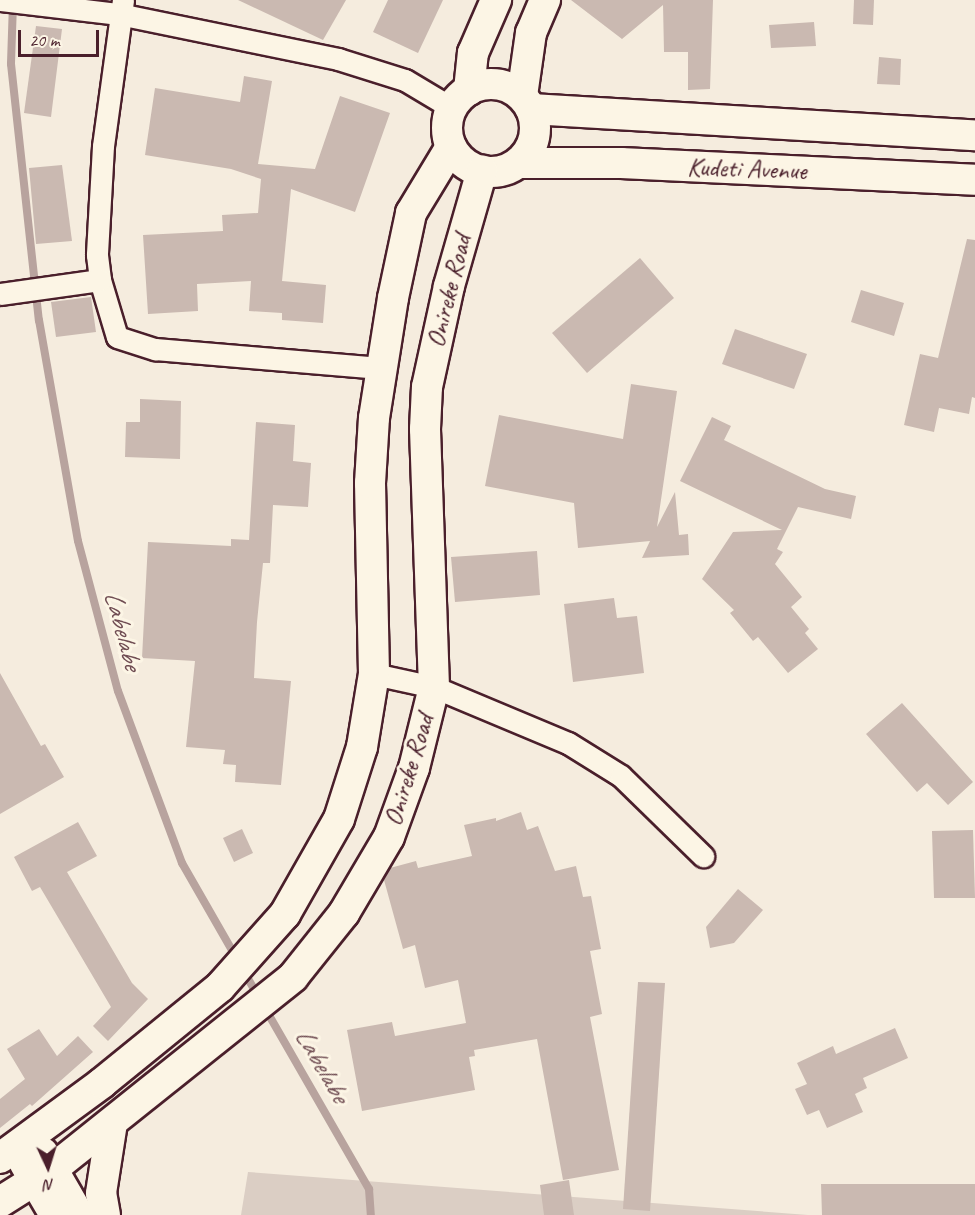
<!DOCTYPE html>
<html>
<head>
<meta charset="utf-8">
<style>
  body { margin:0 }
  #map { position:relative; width:975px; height:1215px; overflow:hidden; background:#f5ecde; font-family:Caveat,sans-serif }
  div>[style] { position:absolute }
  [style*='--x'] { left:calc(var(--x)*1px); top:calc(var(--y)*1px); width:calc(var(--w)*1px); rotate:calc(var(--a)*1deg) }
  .green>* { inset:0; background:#dbcec4 }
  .stream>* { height:8px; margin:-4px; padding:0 4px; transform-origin:4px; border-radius:4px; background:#b8a39e }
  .building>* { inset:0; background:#cab9b1 }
  .roads { filter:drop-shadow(2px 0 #4a1f2b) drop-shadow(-2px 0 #4a1f2b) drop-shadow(0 2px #4a1f2b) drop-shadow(0 -2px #4a1f2b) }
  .street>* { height:21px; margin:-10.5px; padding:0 10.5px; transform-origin:10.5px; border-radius:10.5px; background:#fcf5e5 }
  .secondary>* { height:30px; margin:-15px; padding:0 15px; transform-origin:15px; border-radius:15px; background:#fcf5e5 }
  .secondary>.ring { margin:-15px; padding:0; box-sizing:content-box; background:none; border:30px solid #fcf5e5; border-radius:50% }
  span { translate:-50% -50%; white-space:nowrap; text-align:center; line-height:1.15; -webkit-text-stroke:6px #fcf5e5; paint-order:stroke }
  .street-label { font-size:26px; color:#4a1f2b }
  .water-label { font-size:27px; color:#704d53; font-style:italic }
  .north { position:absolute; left:18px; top:1137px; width:60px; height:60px; -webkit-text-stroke:4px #fcf5e5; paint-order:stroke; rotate:176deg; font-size:16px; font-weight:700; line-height:24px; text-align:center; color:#4a1f2b }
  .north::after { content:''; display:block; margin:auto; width:21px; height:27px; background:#4a1f2b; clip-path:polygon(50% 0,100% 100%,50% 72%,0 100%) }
  .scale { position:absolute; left:18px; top:30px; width:81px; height:27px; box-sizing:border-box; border:3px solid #4a1f2b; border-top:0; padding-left:8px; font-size:18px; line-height:21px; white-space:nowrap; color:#4a1f2b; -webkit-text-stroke:4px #fcf5e5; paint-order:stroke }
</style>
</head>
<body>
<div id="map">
  <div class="green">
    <div style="clip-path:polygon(248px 1172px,808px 1215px,241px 1215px)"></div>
  </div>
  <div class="stream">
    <div style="--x:13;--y:3;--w:61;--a:91.9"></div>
    <div style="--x:11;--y:64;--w:258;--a:83.8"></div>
    <div style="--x:39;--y:320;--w:224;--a:80"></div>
    <div style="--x:78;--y:541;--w:155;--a:75.1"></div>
    <div style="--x:118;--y:691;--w:184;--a:69.6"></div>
    <div style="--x:182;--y:863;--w:111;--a:60.2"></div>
    <div style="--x:243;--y:970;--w:253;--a:60.1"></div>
    <div style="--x:369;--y:1189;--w:26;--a:86"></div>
  </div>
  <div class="building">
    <div style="clip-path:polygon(238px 0,346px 0,323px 40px)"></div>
    <div style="clip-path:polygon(388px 0,443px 0,418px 53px,373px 32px)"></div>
    <div style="clip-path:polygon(571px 0,713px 0,710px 89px,688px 90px,688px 52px,664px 52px,663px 5px,622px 39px)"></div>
    <div style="clip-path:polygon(854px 0,874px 0,873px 25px,853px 24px)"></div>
    <div style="clip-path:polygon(814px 22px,816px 46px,771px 48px,769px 25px)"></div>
    <div style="clip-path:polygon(36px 26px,62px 29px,51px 117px,24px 113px)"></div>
    <div style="clip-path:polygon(879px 57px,901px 59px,900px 85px,877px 84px)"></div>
    <div style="clip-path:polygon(244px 76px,272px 81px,258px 164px,315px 169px,340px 96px,390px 113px,355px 212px,291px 189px,282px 281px,326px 285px,323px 323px,282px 320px,282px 313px,249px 311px,251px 281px,197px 284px,198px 311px,148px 314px,143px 235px,223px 231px,222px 215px,258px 213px,261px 179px,231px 169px,145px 155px,155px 88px,240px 102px)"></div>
    <div style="clip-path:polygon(62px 165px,72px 241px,36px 244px,29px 168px)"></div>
    <div style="clip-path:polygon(967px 239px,975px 240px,975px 398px,972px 397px,969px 414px,939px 408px,934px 432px,904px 425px,920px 354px,938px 358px)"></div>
    <div style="clip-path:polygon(640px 258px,674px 298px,587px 373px,552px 333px)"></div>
    <div style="clip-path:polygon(861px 290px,904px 303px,894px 336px,851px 322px)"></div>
    <div style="clip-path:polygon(91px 297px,96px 332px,56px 337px,51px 302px)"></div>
    <div style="clip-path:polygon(735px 329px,807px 354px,794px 389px,722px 364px)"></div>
    <div style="clip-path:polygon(631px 384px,677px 391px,657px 527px,675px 492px,679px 535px,688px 534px,689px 555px,642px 558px,650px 541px,578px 548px,574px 503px,485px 486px,499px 415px,623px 439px)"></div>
    <div style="clip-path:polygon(140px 399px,181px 401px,180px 459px,125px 457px,126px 422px,140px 422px)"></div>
    <div style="clip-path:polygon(712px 417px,731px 426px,724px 440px,825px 489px,856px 496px,851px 519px,798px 507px,777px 549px,783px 552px,775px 564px,802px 597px,791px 607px,809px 629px,805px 633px,818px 649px,788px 673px,758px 637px,753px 641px,730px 613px,734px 610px,702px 579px,733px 532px,782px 530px,680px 481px)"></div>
    <div style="clip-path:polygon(256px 422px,295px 425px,293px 461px,311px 463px,308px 507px,273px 505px,270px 563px,263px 563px,257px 622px,254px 678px,291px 681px,281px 785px,235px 782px,236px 765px,223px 764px,225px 750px,186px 747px,195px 661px,142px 658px,148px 542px,231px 546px,231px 539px,249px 540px)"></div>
    <div style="clip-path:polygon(537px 551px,540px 595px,455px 602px,451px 557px)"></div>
    <div style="clip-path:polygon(614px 598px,617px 618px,637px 616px,644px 673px,573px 682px,564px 604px)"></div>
    <div style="clip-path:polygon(0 673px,41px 746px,45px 744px,64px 777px,0 814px)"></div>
    <div style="clip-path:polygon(902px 703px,973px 782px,948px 805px,927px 783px,917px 792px,866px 734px)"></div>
    <div style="clip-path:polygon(521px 812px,527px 830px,538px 826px,555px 871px,576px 866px,583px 897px,591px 896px,601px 949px,590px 951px,602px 1014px,590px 1017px,619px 1170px,563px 1180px,537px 1039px,474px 1050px,475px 1056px,469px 1057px,475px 1090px,362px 1111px,347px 1030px,392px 1022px,395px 1036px,466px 1023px,458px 980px,425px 988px,415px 945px,403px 949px,384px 880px,390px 868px,416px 861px,418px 868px,472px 856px,464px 825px,496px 818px,496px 821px)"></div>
    <div style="clip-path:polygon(78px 822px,97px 856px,67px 872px,132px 983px,148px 999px,108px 1041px,93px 1026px,111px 1007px,40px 887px,32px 891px,14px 857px)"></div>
    <div style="clip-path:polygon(242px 829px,253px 853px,234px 862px,223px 838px)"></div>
    <div style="clip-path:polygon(973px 830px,975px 898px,934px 898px,932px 831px)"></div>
    <div style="clip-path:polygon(738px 889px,763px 910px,734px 943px,710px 948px,706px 927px)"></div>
    <div style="clip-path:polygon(638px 982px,665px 983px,650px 1211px,623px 1209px)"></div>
    <div style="clip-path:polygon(895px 1028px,908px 1058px,863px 1078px,867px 1088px,855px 1094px,863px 1112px,827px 1128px,819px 1110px,807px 1115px,795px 1089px,807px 1084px,797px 1063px,833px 1046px,836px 1054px)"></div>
    <div style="clip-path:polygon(39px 1029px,57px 1056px,78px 1036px,93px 1052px,32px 1106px,30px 1104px,0 1128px,0 1099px,25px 1079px,7px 1049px)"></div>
    <div style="clip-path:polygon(569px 1180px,574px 1215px,544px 1215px,540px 1185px)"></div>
    <div style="clip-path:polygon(821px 1184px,975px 1184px,975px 1215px,822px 1215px)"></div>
  </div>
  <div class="roads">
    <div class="street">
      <div style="--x:1;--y:0;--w:119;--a:6.8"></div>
      <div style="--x:119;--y:14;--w:224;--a:11.6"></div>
      <div style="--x:338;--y:59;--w:70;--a:17.4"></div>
      <div style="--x:405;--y:80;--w:55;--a:30.8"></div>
      <div style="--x:123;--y:0;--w:147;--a:97.8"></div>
      <div style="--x:103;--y:146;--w:109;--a:93.2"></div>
      <div style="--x:97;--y:255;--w:25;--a:83"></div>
      <div style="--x:100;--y:280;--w:59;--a:73.4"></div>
      <div style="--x:117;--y:337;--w:40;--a:18"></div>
      <div style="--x:155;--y:349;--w:229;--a:4.8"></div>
      <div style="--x:0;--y:294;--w:101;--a:-8"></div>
      <div style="--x:374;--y:674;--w:61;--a:12.2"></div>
      <div style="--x:434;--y:687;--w:145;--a:22.7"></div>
      <div style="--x:568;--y:743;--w:62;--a:31.9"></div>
      <div style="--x:621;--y:776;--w:115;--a:44.3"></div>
    </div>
    <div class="secondary">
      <div class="ring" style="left:447px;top:84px;width:58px;height:58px"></div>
      <div style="--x:469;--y:90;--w:37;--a:-84"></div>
      <div style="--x:473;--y:53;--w:58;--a:-66.5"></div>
      <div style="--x:522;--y:96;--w:64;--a:-81.9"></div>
      <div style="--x:531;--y:33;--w:36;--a:-67"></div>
      <div style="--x:531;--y:109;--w:445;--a:3.4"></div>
      <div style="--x:519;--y:163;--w:102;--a:0"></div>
      <div style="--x:621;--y:163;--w:354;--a:2.7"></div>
      <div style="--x:43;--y:1153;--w:72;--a:59.9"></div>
      <div style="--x:0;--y:1158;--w:127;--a:-36.3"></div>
      <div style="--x:102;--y:1083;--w:152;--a:-39.1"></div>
      <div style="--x:220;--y:987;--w:98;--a:-48.3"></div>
      <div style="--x:285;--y:914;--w:109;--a:-60.4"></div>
      <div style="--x:339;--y:819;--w:76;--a:-72.3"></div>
      <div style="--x:362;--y:747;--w:74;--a:-80.7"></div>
      <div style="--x:374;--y:674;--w:191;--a:-91.2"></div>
      <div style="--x:370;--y:483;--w:65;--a:-86.5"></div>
      <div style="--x:374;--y:418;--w:121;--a:-81"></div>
      <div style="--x:393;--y:298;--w:87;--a:-78"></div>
      <div style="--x:411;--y:213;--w:77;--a:-58.8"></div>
      <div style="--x:25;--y:1164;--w:59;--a:59.5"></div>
      <div style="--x:0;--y:1202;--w:64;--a:-32.2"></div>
      <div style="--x:54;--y:1168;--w:306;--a:-38.6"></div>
      <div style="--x:293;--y:977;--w:82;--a:-51.4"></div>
      <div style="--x:344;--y:913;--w:88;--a:-59.4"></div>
      <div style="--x:389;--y:837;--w:73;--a:-70.1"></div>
      <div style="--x:414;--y:768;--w:83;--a:-76.1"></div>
      <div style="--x:434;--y:687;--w:258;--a:-92"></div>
      <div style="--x:425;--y:429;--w:42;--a:-87.3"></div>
      <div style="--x:427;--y:387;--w:103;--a:-77.7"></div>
      <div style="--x:449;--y:286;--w:120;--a:-74"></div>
      <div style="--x:105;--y:1215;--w:22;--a:-100"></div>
      <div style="--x:101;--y:1193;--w:71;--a:-81.1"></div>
    </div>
  </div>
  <div class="street-label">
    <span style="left:747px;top:169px;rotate:2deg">Kudeti Avenue</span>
    <span style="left:449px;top:291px;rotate:-76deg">Onireke Road</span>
    <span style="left:409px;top:770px;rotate:-73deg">Onireke Road</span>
  </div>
  <div class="water-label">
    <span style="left:123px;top:630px;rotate:75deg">Labelabe</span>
    <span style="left:322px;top:1065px;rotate:60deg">Labelabe</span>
  </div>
  <div class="north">N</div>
  <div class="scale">20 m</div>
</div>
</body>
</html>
